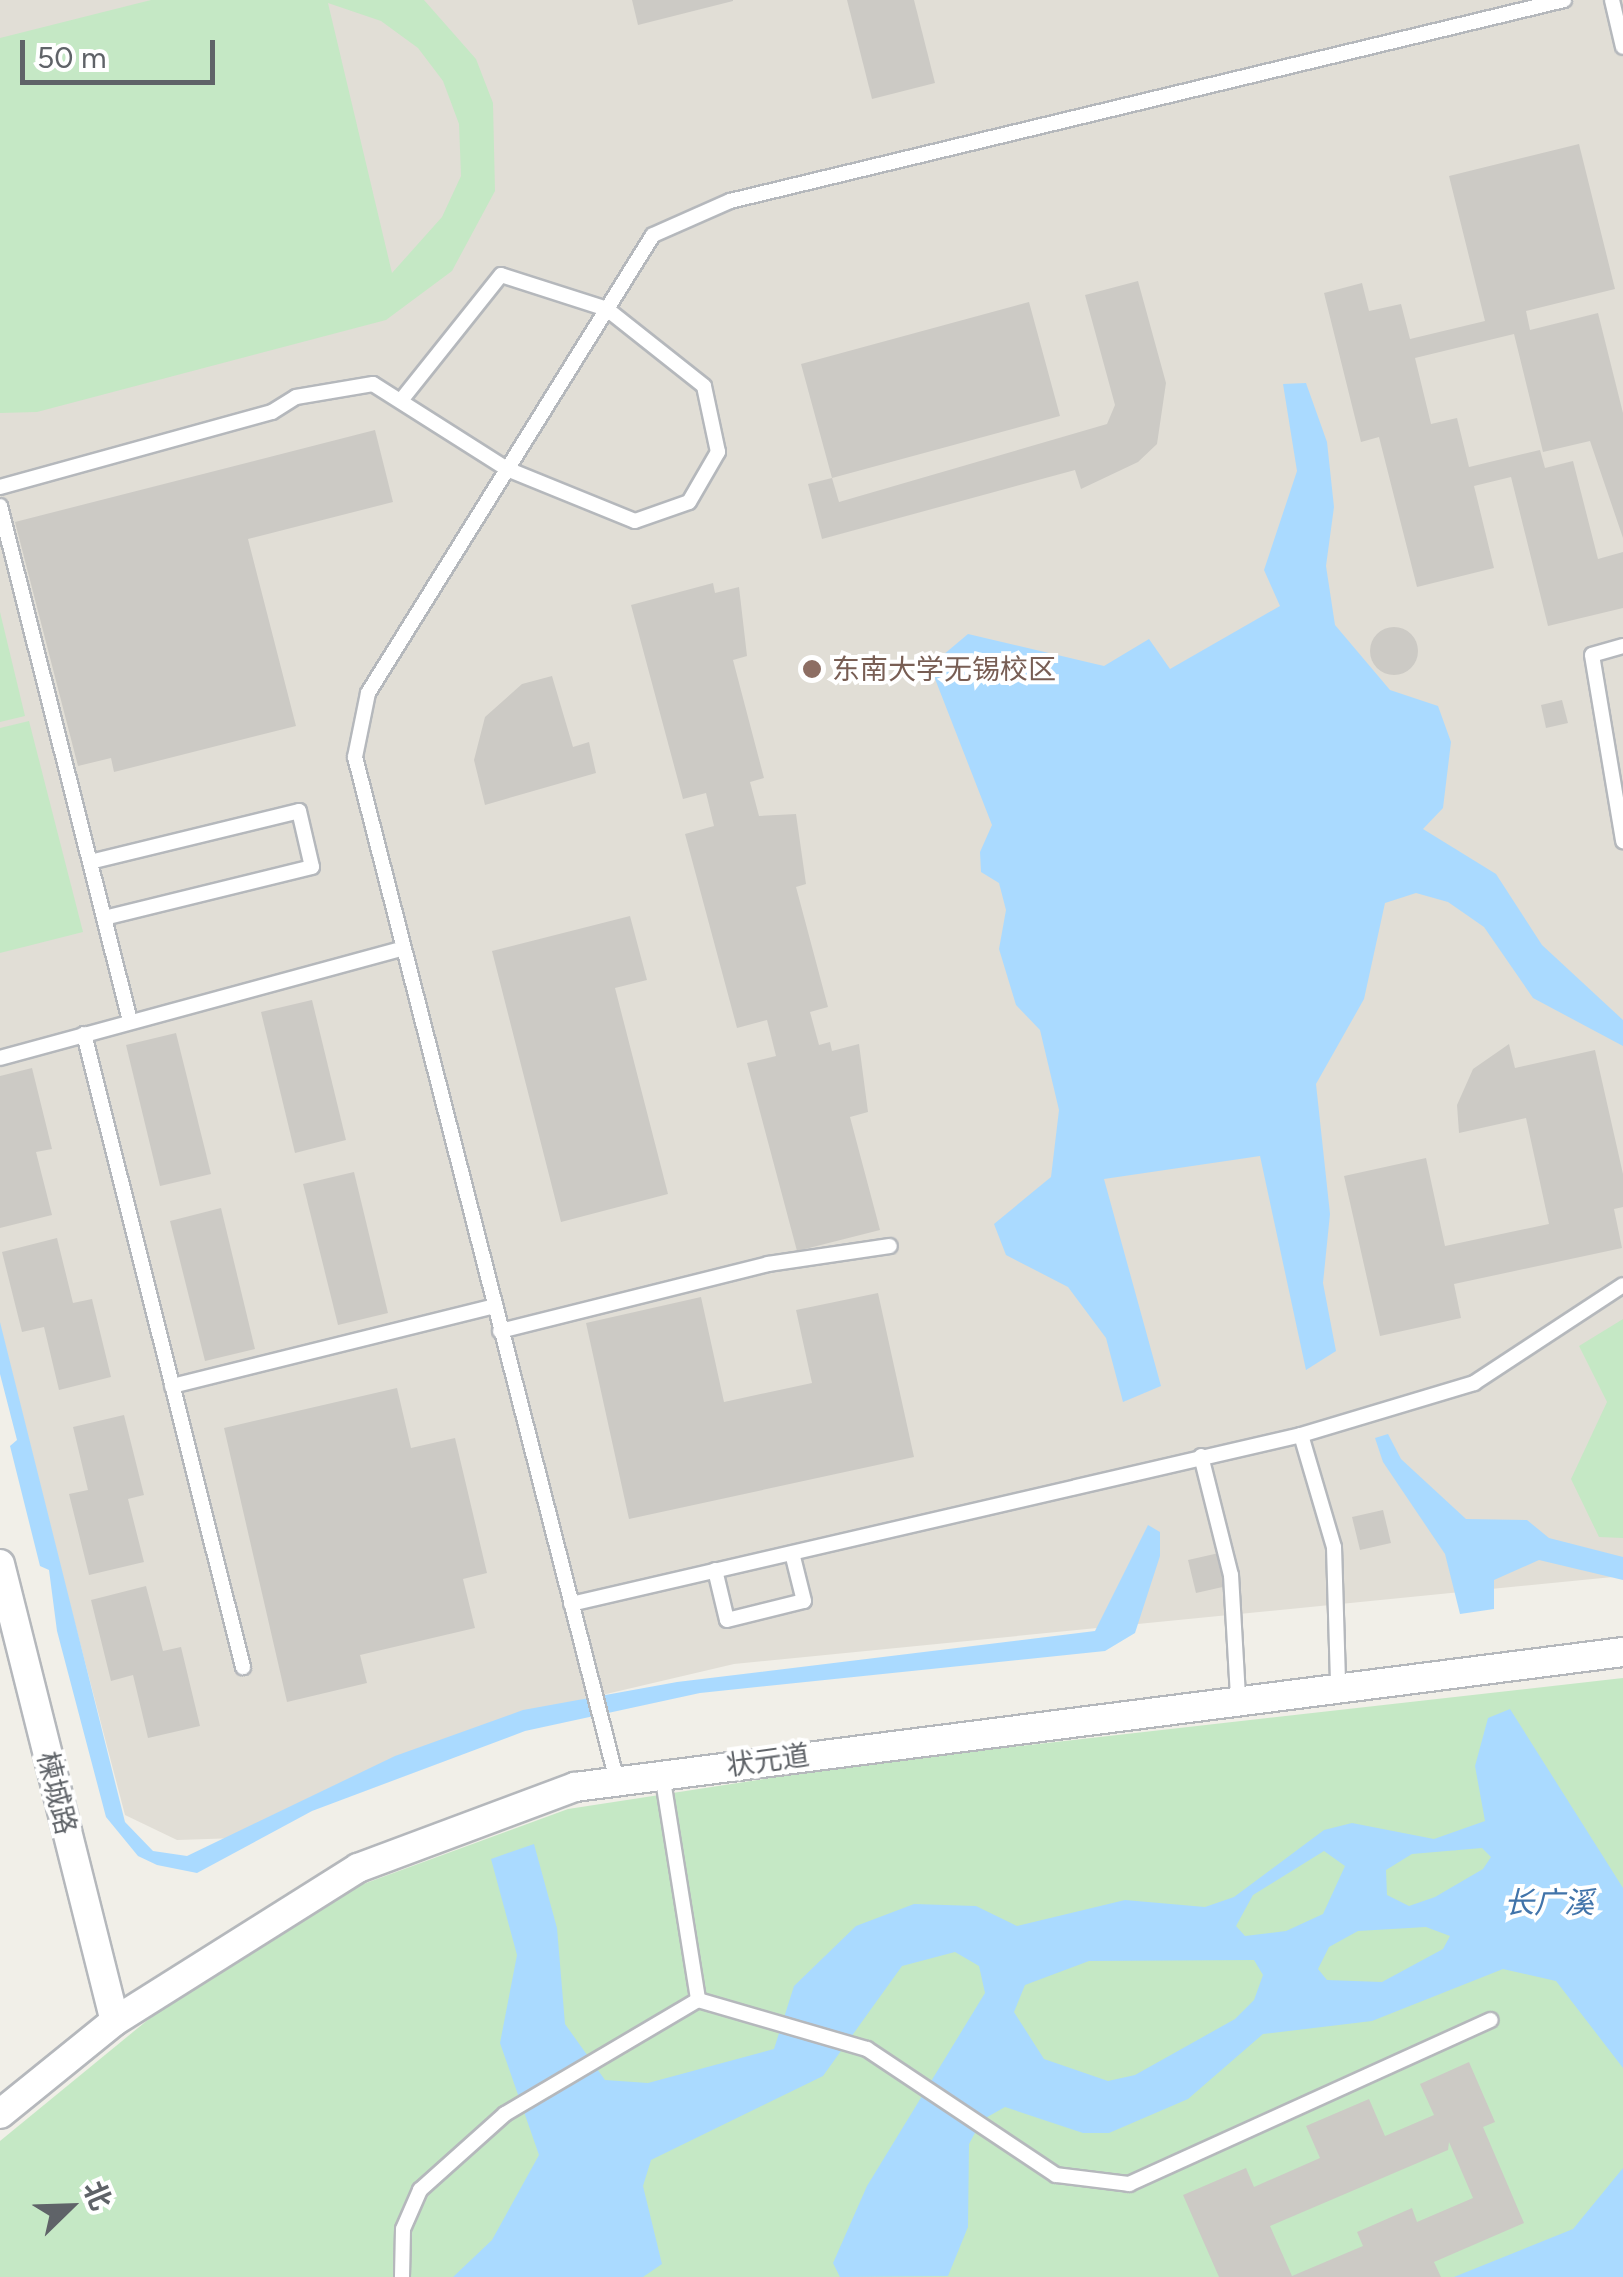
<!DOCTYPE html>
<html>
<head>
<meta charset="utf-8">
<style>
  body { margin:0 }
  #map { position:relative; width:1623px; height:2277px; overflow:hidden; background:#f1efe8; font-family:Figtree,"Noto Sans SC",sans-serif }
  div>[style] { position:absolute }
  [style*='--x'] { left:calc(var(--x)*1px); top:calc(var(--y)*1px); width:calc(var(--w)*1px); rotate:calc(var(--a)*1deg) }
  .education>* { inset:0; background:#e1ded6 }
  .green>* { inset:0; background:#c5e8c5 }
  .water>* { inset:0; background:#aadaff }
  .building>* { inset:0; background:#cccac5 }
  .round { border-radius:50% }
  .roads { filter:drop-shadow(2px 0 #b5b8bc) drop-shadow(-2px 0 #b5b8bc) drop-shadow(0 2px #b5b8bc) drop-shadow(0 -2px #b5b8bc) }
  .service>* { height:14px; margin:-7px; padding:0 7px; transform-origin:7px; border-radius:7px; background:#fff }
  .minor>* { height:28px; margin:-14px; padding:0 14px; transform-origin:14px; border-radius:14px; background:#fff }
  .dots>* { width:28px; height:28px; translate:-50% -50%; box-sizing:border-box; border:5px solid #fff; border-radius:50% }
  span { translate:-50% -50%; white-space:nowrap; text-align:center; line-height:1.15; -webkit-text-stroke:8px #fff; paint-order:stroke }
  .education-label { font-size:28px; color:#785e54 }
  .left { translate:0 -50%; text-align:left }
  .street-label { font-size:28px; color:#5f6368 }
  .water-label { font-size:30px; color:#4174aa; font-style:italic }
  .north { position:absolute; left:20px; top:2157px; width:100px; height:100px; -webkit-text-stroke:8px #fff; paint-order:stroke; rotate:67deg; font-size:28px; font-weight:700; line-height:40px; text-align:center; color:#5f6368 }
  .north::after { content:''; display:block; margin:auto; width:35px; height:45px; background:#5f6368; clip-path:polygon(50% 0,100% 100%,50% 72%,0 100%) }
  .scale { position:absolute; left:20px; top:40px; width:195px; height:45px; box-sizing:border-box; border:5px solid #5f6368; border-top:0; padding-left:12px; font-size:30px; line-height:35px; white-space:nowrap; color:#5f6368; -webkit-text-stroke:8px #fff; paint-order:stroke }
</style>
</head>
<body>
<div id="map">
  <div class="education">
    <div style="clip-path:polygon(0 0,1623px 0,1623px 1576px,734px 1664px,538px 1710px,238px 1838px,177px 1840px,125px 1815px,0 1337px)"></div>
  </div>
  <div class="green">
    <div style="clip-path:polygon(evenodd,151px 0,424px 0,476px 59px,493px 103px,495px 191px,452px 271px,386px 320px,37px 412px,0 413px,0 38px,151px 0,328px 3px,381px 21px,418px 48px,443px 81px,459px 124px,461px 176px,442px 217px,392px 273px,328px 3px)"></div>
    <div style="clip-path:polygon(0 612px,25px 716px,0 722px)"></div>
    <div style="clip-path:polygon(29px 721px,83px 932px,0 953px,0 728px)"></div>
    <div style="clip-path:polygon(1623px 1319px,1623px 1538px,1599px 1537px,1571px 1479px,1607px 1402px,1579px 1346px)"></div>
    <div style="clip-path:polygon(1623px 1678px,1623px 2277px,0 2277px,0 2141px,155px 2014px,317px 1901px,568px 1809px,861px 1764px)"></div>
  </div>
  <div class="water">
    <div style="clip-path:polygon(1306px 383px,1327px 442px,1334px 507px,1326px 566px,1335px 625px,1390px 690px,1438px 706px,1451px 742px,1443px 808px,1423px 829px,1496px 874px,1542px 945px,1623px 1020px,1623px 1046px,1533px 998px,1484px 927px,1448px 902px,1416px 893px,1385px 903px,1364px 999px,1316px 1084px,1330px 1214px,1323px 1283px,1336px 1351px,1306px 1370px,1260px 1156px,1104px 1179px,1161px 1386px,1123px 1402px,1106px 1338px,1068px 1287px,1006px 1255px,994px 1224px,1051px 1177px,1059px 1110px,1040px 1030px,1016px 1005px,999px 949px,1006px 910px,999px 883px,981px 872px,980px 852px,992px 825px,930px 666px,968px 634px,1104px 666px,1149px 639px,1170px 669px,1280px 606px,1264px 570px,1297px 471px,1283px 384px)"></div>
    <div style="clip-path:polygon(0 1322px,125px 1822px,153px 1851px,187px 1856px,395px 1756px,523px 1710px,677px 1682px,1095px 1631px,1148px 1525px,1160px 1532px,1160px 1556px,1135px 1633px,1105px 1651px,700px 1693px,525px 1731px,312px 1811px,197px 1873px,157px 1865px,138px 1856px,106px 1817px,57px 1631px,49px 1570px,40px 1566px,10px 1446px,17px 1440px,0 1374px)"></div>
    <div style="clip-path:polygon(1388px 1434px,1401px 1459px,1466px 1519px,1527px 1520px,1549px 1538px,1623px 1557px,1623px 1580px,1539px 1560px,1494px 1580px,1494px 1609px,1460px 1614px,1445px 1554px,1383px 1462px,1375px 1438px)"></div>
    <div style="clip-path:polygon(evenodd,1510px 1709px,1623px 1888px,1623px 2068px,1556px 1981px,1503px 1969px,1372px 2021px,1263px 2034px,1188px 2099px,1109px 2133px,1083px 2133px,1005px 2107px,982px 2120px,969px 2144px,968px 2227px,948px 2276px,840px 2277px,833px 2263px,867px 2186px,985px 1993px,979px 1966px,955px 1952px,902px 1966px,823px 2076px,651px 2160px,643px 2186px,662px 2264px,643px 2277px,453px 2277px,492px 2240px,539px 2155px,500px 2043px,517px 1955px,491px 1859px,534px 1844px,557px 1928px,565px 2024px,605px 2080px,648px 2083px,774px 2049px,794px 1986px,856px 1926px,914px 1904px,976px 1906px,1017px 1926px,1125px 1900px,1205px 1907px,1234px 1897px,1324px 1830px,1352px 1823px,1434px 1839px,1485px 1821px,1475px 1766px,1488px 1718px,1510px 1709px,1482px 1848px,1491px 1857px,1483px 1869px,1435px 1897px,1409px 1906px,1387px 1895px,1386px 1870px,1412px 1854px,1482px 1848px,1510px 1709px,1324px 1851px,1345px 1866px,1323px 1914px,1286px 1931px,1245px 1936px,1236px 1926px,1253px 1895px,1324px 1851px,1510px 1709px,1426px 1927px,1450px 1936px,1443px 1949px,1382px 1982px,1327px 1980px,1318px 1969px,1329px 1947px,1358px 1931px,1426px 1927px,1510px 1709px,1254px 1960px,1263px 1975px,1254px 2000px,1235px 2019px,1135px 2075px,1108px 2081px,1044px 2059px,1014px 2012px,1025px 1985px,1089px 1961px,1254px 1960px)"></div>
    <div style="clip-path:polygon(1623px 2168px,1623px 2277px,1454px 2277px,1573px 2229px)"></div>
  </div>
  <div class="building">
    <div style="clip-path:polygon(632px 0,733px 0,733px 1px,638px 25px)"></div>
    <div style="clip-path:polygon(847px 0,914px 0,935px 83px,872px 99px)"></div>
    <div style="clip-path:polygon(1579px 144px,1615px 289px,1526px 311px,1530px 330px,1598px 313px,1623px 413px,1623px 538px,1590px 441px,1543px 452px,1514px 334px,1415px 358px,1431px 424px,1457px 418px,1469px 467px,1540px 450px,1545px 468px,1573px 461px,1598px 559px,1623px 552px,1623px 608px,1548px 626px,1511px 477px,1474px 486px,1494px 568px,1417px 587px,1379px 437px,1361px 442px,1324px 293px,1362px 283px,1369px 311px,1401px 304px,1410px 339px,1485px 321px,1449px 176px)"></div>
    <div style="clip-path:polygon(1138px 281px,1166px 383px,1157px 444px,1138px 462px,1081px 489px,1075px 470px,822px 539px,808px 484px,832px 478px,801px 364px,1029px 302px,1060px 416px,832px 478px,839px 502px,1107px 424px,1115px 405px,1085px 295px)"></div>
    <div style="clip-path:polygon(375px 430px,393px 502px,248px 539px,296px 726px,114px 772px,111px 758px,78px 766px,15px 522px)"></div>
    <div style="clip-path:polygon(713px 583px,715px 593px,739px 587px,747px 656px,733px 660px,764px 778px,750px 782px,759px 816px,796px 814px,806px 884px,796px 887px,828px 1007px,810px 1012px,819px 1045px,830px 1042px,832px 1051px,859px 1044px,868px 1112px,850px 1117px,880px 1230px,797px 1251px,747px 1063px,776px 1056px,767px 1020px,737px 1028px,685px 834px,714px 826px,706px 793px,683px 799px,631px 605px)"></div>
    <div class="round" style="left:1370px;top:627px;width:48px;height:48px"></div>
    <div style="clip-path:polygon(552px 676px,573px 747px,589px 742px,596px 773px,485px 805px,474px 760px,485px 717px,522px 684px)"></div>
    <div style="clip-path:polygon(1562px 700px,1568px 723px,1546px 728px,1541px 705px)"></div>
    <div style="clip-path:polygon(630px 916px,647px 980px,615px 988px,668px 1194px,561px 1222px,492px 951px)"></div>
    <div style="clip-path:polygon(312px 1000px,346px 1140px,295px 1153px,261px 1012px)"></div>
    <div style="clip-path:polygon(176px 1033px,211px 1174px,160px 1186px,126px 1045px)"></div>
    <div style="clip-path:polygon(1509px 1044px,1515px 1068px,1595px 1050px,1623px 1174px,1623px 1207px,1614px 1209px,1622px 1248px,1454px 1284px,1461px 1318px,1380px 1336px,1344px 1176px,1426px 1158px,1445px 1246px,1549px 1224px,1526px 1118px,1459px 1133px,1457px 1105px,1473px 1069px)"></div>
    <div style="clip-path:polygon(32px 1068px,52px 1149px,36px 1152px,52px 1215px,0 1228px,0 1076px)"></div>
    <div style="clip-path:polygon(354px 1172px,388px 1313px,338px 1325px,303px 1184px)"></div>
    <div style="clip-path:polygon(221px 1208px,255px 1349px,205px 1361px,170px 1221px)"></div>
    <div style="clip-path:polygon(57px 1238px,73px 1303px,92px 1299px,111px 1377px,59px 1390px,44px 1327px,22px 1332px,2px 1252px)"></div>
    <div style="clip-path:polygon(878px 1293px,914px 1457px,629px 1519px,586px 1323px,701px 1297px,724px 1402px,812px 1383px,796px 1310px)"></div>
    <div style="clip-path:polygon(397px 1388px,411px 1448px,455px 1438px,487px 1573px,463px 1579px,475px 1628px,360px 1655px,367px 1683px,287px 1702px,224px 1428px)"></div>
    <div style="clip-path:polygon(124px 1415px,144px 1495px,128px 1499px,144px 1562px,89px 1575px,69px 1494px,88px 1490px,73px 1427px)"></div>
    <div style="clip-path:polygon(1383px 1510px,1391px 1543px,1360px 1550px,1352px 1517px)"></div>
    <div style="clip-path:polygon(1219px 1553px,1227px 1586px,1196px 1593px,1188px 1560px)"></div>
    <div style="clip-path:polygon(146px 1586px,163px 1651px,181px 1647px,200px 1726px,148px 1738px,133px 1675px,111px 1681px,91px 1600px)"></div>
    <div style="clip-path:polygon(evenodd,1469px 2062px,1495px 2122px,1483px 2127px,1524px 2223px,1434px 2262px,1441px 2277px,1219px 2277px,1183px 2195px,1246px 2168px,1254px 2187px,1320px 2158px,1306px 2126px,1369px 2099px,1385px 2136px,1434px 2115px,1420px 2084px,1469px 2062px,1449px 2142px,1473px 2198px,1417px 2222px,1412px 2208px,1357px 2232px,1363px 2246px,1292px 2276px,1270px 2226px,1448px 2150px,1449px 2142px)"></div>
  </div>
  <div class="roads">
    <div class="service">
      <div style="--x:1612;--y:0;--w:48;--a:76.8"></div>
      <div style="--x:0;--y:487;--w:282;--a:-15.4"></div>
      <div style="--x:272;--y:412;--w:28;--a:-32"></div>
      <div style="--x:296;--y:397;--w:78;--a:-9.6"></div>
      <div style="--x:373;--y:384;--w:159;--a:32.4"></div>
      <div style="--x:507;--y:469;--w:138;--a:22.1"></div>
      <div style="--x:635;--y:521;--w:57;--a:-19.4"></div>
      <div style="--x:689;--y:502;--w:58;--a:-59.9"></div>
      <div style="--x:718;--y:452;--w:67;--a:-102"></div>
      <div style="--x:704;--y:386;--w:124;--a:-141.6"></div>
      <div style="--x:607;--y:309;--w:111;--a:-162.2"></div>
      <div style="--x:501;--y:275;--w:159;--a:128.6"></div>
      <div style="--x:0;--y:506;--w:531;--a:75.83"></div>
      <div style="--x:1623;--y:646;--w:32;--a:164"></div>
      <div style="--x:1592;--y:655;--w:189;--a:80.5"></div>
      <div style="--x:90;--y:862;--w:215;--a:-13.7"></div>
      <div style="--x:299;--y:811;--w:57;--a:76.9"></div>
      <div style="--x:312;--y:867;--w:214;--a:166.2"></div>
      <div style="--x:84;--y:1034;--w:653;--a:75.9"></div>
      <div style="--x:0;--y:1058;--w:416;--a:-15.2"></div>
      <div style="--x:500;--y:1331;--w:276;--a:-14"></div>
      <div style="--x:768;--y:1264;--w:123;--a:-8.4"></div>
      <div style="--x:172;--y:1386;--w:333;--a:-13.9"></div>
      <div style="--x:1301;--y:1435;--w:117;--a:73.6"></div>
      <div style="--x:1334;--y:1547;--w:138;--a:88.3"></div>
      <div style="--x:1201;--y:1456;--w:123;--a:75.9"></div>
      <div style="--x:1231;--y:1575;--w:121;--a:86.7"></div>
      <div style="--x:715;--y:1570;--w:51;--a:76.5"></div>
      <div style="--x:727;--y:1620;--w:79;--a:-13.9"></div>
      <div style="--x:804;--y:1601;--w:49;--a:-104"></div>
      <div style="--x:571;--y:1604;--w:749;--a:-13.03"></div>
      <div style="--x:1301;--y:1435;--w:181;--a:-16.7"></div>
      <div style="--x:1474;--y:1383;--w:178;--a:-33.3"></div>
      <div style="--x:662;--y:1774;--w:229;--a:80.9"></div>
      <div style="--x:617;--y:1781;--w:1057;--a:-104.35"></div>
      <div style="--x:355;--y:757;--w:65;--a:-78.5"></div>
      <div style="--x:368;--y:693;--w:539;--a:-58.11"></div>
      <div style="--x:653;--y:235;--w:84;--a:-23.8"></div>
      <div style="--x:730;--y:201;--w:858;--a:-13.55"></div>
      <div style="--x:402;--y:2277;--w:48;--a:-88.8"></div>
      <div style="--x:403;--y:2229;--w:43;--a:-66.4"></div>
      <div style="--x:420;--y:2190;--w:114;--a:-41.8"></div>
      <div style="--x:505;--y:2114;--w:224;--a:-30.6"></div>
      <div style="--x:698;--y:2000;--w:176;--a:16.2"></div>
      <div style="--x:867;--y:2049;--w:227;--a:33.7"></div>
      <div style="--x:1056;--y:2175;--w:74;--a:7"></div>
      <div style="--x:1129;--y:2184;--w:397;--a:-24.4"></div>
    </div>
    <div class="minor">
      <div style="--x:0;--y:1564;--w:471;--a:75.9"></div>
      <div style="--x:0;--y:2114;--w:148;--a:-39"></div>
      <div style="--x:115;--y:2021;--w:287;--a:-32.2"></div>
      <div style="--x:358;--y:1868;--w:232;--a:-20.5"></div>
      <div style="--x:575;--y:1787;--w:1057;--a:-7.34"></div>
    </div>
  </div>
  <div class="dots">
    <div style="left:812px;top:669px;background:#8d6e63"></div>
  </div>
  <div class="education-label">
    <span class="left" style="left:832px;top:669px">东南大学无锡校区</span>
  </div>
  <div class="street-label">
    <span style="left:768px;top:1760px;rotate:-8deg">状元道</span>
    <span style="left:57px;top:1793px;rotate:76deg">楝城路</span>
  </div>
  <div class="water-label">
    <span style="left:1549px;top:1903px">长广溪</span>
  </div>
  <div class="north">北</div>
  <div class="scale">50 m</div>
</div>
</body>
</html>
